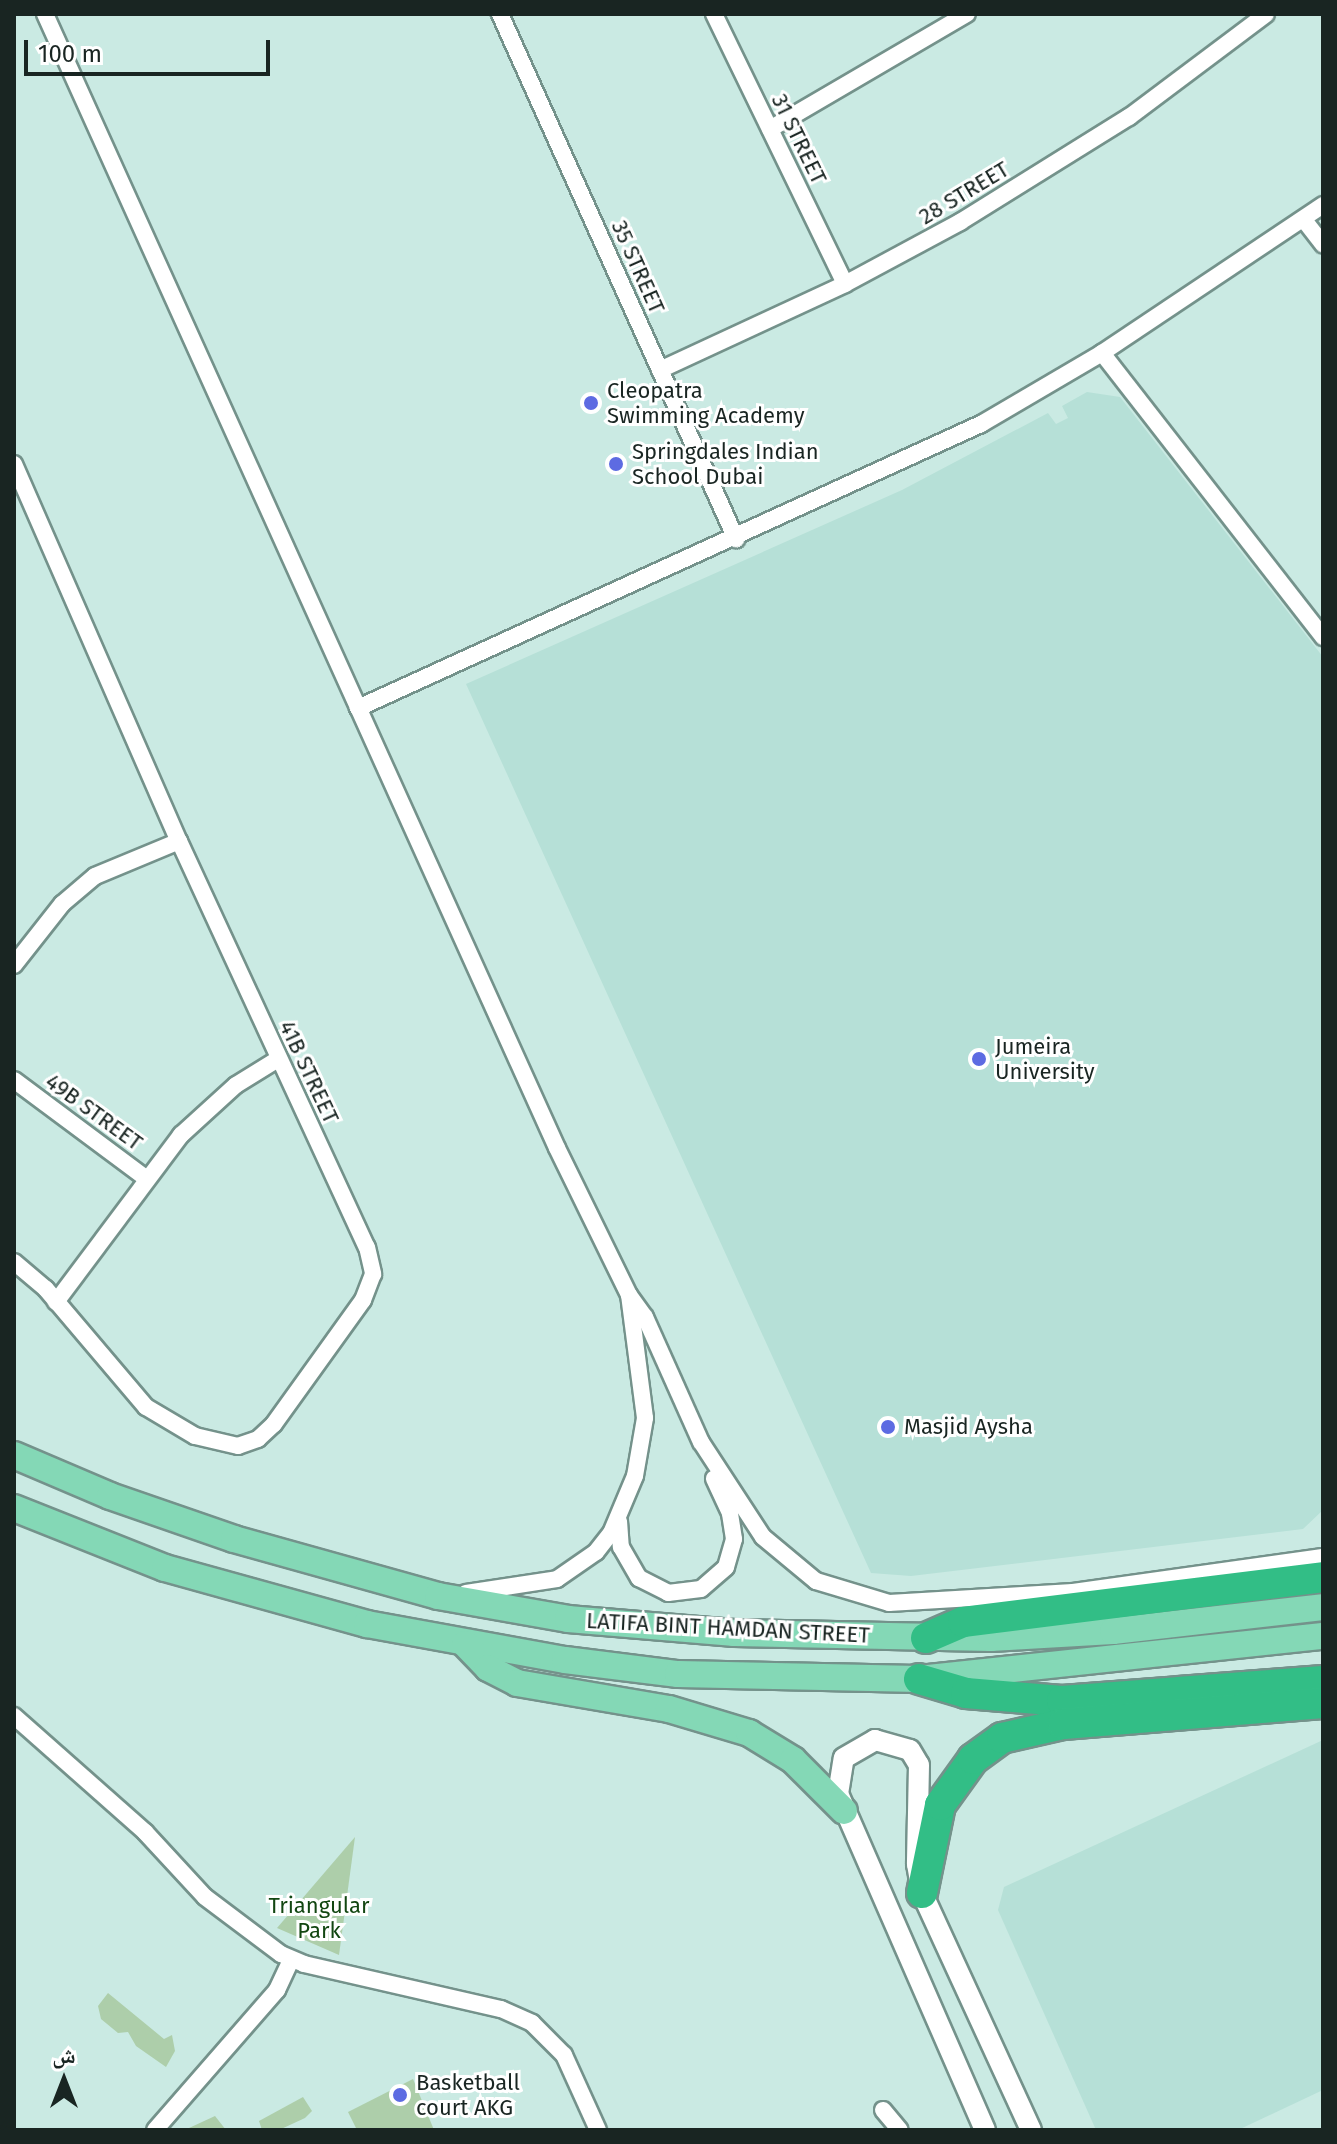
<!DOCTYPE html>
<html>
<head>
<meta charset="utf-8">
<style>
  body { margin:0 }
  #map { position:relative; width:1337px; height:2144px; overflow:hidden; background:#caeae3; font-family:"Fira Sans","Noto Naskh Arabic",sans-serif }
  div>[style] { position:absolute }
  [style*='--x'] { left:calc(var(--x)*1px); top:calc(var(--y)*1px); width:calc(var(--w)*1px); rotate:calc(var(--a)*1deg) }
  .built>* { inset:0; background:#b6e0d7 }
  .green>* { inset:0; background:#adceaa }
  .roads { filter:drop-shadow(2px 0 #74928b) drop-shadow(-2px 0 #74928b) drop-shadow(0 2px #74928b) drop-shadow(0 -2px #74928b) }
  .minor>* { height:16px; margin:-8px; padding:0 8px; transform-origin:8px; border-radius:8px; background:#fff }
  .tertiary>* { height:20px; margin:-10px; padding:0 10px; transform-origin:10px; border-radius:10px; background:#fff }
  .primary>* { height:26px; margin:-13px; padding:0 13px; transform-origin:13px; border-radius:13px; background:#84d8b6 }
  .motorway>* { height:30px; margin:-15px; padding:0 15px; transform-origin:15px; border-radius:15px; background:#32be86 }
  .dots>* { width:22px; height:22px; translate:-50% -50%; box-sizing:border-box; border:4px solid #fff; border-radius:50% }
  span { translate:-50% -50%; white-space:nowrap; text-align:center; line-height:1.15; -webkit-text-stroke:6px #fff; paint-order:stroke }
  .street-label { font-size:22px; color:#192522 }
  .poi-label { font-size:22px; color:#192522 }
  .left { translate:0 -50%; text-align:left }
  .park-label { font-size:22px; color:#124611 }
  .frame { position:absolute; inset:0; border:16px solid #192522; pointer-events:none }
  .north { position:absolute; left:24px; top:2040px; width:80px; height:80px; -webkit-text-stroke:6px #fff; paint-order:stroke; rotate:0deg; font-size:22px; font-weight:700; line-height:32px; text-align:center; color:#192522 }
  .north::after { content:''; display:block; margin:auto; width:28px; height:36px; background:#192522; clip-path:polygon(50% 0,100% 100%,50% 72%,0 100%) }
  .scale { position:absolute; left:24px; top:40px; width:246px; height:36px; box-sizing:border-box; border:4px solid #192522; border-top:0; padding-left:10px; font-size:24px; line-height:28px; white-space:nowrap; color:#192522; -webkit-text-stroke:6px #fff; paint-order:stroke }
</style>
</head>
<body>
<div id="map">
  <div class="built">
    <div style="clip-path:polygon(1087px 392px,1120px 397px,1323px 657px,1323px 1510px,1303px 1529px,911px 1576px,871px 1573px,466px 684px,902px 490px,1048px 413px,1056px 424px,1068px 418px,1062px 406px)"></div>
    <div style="clip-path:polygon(1323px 1740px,1323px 2090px,1238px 2130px,1096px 2130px,998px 1910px,1004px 1887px)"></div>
  </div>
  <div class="green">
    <div style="clip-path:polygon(355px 1837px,339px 1955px,277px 1928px)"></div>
    <div style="clip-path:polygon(108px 1993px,164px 2039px,172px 2035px,175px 2051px,166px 2067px,136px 2046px,128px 2032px,118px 2033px,101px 2019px,98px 2006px)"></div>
    <div style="clip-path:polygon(413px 2079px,434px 2130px,357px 2130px,348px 2112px)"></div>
    <div style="clip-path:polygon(303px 2097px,312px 2111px,305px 2118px,279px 2130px,262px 2130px,259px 2121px)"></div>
    <div style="clip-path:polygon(215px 2116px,226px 2130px,189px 2128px)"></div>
  </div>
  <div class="roads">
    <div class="minor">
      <div style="--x:45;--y:14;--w:1244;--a:65.7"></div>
      <div style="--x:557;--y:1148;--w:164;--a:63.9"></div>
      <div style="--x:629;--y:1295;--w:27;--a:54"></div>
      <div style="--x:645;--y:1317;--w:137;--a:65.9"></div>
      <div style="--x:701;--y:1442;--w:113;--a:56.9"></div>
      <div style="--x:763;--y:1537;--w:69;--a:39.7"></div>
      <div style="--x:816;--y:1581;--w:76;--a:16.8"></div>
      <div style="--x:889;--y:1603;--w:184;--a:-3.4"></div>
      <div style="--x:1073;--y:1592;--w:252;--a:-8"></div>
      <div style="--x:500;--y:14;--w:576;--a:65.79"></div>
      <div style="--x:714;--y:14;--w:300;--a:64.1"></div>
      <div style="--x:770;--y:129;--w:228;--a:-30.3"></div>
      <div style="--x:1304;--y:220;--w:31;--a:52"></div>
      <div style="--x:1102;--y:353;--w:360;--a:52.1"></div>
      <div style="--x:660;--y:370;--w:204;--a:-24.9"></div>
      <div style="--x:845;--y:284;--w:131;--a:-28.3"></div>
      <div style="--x:960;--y:222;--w:199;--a:-31.9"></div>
      <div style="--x:1129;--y:117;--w:171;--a:-36.9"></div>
      <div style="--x:14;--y:464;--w:412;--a:66.4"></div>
      <div style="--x:179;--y:841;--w:447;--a:65.2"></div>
      <div style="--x:367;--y:1247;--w:28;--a:77"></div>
      <div style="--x:373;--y:1274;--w:28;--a:111"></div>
      <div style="--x:363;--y:1300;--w:153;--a:125.7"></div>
      <div style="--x:274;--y:1424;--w:22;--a:137"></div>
      <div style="--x:258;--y:1439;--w:21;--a:161"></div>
      <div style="--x:238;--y:1446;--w:44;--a:-166.9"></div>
      <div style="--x:195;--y:1436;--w:57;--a:-149.4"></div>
      <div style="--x:146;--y:1407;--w:155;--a:-130.3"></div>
      <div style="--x:46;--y:1289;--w:42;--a:-139.8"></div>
      <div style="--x:358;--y:708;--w:685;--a:-24.51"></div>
      <div style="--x:981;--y:424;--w:140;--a:-30.4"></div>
      <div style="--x:1102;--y:353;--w:266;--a:-33.8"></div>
      <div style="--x:14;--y:965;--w:78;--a:-51.8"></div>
      <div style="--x:62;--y:904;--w:43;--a:-40.3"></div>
      <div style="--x:95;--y:876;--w:91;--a:-22.6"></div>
      <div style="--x:14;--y:1080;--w:166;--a:36.7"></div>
      <div style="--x:56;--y:1302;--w:209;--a:-53.2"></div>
      <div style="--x:181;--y:1135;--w:74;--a:-42.3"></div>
      <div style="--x:236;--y:1085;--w:49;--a:-31.8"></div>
      <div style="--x:619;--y:1521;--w:26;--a:86"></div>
      <div style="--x:621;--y:1547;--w:36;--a:60"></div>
      <div style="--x:639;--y:1578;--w:33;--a:27"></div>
      <div style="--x:668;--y:1593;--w:33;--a:-7"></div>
      <div style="--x:701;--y:1589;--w:33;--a:-41"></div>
      <div style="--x:726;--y:1567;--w:29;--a:-74"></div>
      <div style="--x:734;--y:1539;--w:26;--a:-99"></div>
      <div style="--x:730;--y:1513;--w:38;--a:-115"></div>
      <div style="--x:466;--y:1593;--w:92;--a:-8.7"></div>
      <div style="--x:557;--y:1579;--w:47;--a:-34.7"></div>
      <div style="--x:596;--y:1552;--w:24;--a:-52"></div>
      <div style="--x:611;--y:1533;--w:62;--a:-67.2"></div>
      <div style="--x:635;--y:1476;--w:59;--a:-80.2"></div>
      <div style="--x:645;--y:1418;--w:124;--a:-97.4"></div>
      <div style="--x:14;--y:1716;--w:175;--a:41.5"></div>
      <div style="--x:145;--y:1832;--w:88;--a:47.3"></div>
      <div style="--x:205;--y:1897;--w:95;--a:36.9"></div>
      <div style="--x:281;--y:1954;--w:25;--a:23"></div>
      <div style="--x:304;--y:1964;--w:202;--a:12.9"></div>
      <div style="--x:501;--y:2009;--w:34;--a:24"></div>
      <div style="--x:532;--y:2023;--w:45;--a:45"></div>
      <div style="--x:564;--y:2055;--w:82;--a:65.6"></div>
      <div style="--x:883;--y:2110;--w:26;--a:50"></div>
      <div style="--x:155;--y:2130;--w:186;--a:-48.9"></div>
      <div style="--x:277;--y:1990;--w:33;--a:-65"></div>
    </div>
    <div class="tertiary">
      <div style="--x:985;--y:2130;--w:367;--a:-113.6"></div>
      <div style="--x:838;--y:1794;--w:36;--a:-81"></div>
      <div style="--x:844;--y:1758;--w:36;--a:-30"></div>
      <div style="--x:875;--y:1740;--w:36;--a:16"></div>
      <div style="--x:910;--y:1750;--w:17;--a:59"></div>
      <div style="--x:919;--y:1765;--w:99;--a:91.2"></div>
      <div style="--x:917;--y:1864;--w:29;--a:80"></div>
      <div style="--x:922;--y:1893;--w:261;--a:65.3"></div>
    </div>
    <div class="primary">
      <div style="--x:14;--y:1455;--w:104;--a:23.1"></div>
      <div style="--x:110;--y:1496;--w:131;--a:19.1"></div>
      <div style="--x:234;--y:1539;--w:212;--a:15.6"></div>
      <div style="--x:438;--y:1596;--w:132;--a:10"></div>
      <div style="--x:568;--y:1619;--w:167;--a:4.8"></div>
      <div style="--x:734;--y:1633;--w:257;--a:1.1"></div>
      <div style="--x:991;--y:1638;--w:122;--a:-3.3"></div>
      <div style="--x:1113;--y:1631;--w:211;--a:-6.5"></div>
      <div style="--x:14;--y:1508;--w:162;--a:21.7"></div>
      <div style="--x:165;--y:1568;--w:210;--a:15.5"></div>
      <div style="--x:367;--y:1624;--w:201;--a:10.3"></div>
      <div style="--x:565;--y:1660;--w:114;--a:7.1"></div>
      <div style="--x:678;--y:1674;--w:241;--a:1.2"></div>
      <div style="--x:919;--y:1679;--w:406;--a:-6.1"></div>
      <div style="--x:465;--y:1644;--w:33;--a:46"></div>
      <div style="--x:488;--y:1668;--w:33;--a:27"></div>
      <div style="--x:517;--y:1683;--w:154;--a:9.7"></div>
      <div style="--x:669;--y:1709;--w:84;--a:16.7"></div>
      <div style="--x:749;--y:1733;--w:52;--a:31.5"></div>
      <div style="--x:793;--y:1760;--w:72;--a:45"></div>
    </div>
    <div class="motorway">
      <div style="--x:926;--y:1638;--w:40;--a:-23.4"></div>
      <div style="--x:963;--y:1622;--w:363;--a:-7.1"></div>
      <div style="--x:919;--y:1679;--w:49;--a:16.6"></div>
      <div style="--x:966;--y:1693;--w:96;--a:4.8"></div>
      <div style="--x:1062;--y:1701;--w:262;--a:-4.4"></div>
      <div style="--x:922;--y:1893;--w:90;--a:-78.4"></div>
      <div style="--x:940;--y:1805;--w:57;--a:-54.3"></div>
      <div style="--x:973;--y:1759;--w:36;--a:-36"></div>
      <div style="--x:1002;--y:1738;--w:63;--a:-12.9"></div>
      <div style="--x:1063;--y:1724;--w:261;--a:-4.6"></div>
    </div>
  </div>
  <div class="dots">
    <div style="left:591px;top:403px;background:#5d6be2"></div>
    <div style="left:616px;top:464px;background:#5d6be2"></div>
    <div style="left:979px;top:1059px;background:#5d6be2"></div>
    <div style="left:888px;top:1427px;background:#5d6be2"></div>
    <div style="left:400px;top:2095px;background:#5d6be2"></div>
  </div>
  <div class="street-label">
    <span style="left:799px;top:139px;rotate:64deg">31 STREET</span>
    <span style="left:964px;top:193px;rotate:-31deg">28 STREET</span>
    <span style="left:638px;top:267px;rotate:66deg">35 STREET</span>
    <span style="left:309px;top:1072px;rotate:65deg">41B STREET</span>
    <span style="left:94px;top:1112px;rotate:36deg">49B STREET</span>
    <span style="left:728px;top:1628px;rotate:3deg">LATIFA BINT HAMDAN STREET</span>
  </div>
  <div class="poi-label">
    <span class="left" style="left:607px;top:403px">Cleopatra<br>Swimming Academy</span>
    <span class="left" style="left:632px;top:464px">Springdales Indian<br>School Dubai</span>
    <span class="left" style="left:995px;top:1059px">Jumeira<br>University</span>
    <span class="left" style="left:904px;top:1427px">Masjid Aysha</span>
    <span class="left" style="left:416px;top:2095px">Basketball<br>court AKG</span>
  </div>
  <div class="park-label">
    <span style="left:319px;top:1918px">Triangular<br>Park</span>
  </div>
  <div class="frame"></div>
  <div class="north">ش</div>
  <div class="scale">100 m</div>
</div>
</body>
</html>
